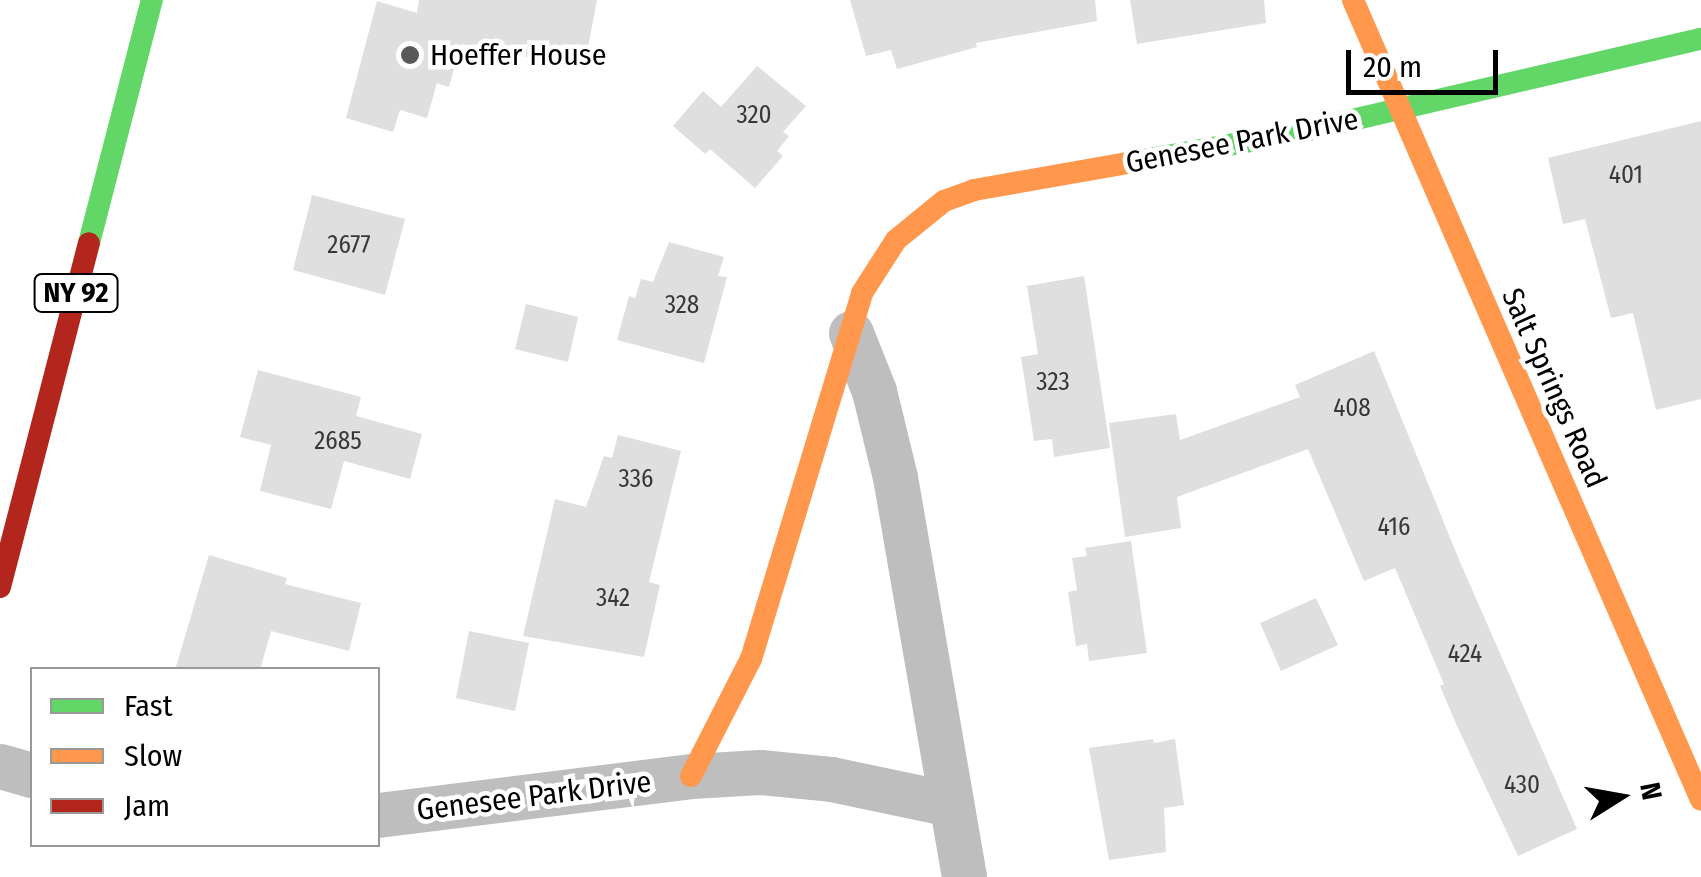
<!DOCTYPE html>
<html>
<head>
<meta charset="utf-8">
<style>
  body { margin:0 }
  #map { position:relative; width:1701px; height:877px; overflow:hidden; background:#fff; font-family:"Fira Sans Condensed",sans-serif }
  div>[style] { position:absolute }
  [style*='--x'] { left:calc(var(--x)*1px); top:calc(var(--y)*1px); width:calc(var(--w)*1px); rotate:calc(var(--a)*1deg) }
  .building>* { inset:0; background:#dfdfdf }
  .street>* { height:45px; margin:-22.5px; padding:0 22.5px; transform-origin:22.5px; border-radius:22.5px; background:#bebebe }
  .fast>* { height:22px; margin:-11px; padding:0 11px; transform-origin:11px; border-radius:11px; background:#63d668 }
  .slow>* { height:22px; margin:-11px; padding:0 11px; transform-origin:11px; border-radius:11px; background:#ff974d }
  .jam>* { height:22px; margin:-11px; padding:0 11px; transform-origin:11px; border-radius:11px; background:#b3261e }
  .dots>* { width:28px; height:28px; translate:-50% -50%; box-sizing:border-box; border:5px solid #fff; border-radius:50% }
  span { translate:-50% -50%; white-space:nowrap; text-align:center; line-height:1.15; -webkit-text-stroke:9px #fff; paint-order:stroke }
  .number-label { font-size:25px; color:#383838 }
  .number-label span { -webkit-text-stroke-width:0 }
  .shield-label span { padding:2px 8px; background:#fff; border:2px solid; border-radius:8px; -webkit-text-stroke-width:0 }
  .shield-label { font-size:28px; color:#000; font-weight:700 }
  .poi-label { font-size:30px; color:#000 }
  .left { translate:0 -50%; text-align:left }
  .street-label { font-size:30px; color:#000 }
  .legend { position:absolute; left:30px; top:667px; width:350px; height:180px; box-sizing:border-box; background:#fff; border:2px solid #999; margin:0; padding:12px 18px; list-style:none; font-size:30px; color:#000 }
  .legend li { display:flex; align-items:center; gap:20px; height:50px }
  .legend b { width:50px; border:2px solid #999 }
  .north { position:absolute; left:1571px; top:747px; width:100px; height:100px; -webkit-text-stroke:8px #fff; paint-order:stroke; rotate:79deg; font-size:28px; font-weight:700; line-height:40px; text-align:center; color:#000 }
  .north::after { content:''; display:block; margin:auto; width:35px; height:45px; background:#000; clip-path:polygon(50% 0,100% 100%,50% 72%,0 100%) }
  .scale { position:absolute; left:1346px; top:50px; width:152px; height:45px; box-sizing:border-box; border:5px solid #000; border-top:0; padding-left:12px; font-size:30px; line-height:35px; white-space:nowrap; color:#000; -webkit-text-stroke:8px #fff; paint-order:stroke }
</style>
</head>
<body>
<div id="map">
  <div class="building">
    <div style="clip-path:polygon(419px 0,597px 0,584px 68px,461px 44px,449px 87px,437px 83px,427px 118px,400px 110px,393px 132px,346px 118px,377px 1px,417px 13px)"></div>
    <div style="clip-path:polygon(850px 0,1095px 0,1097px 21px,976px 43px,977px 47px,897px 69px,891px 50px,866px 56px)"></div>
    <div style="clip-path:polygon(1130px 0,1264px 0,1266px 23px,1137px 44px)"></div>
    <div style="clip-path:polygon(757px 66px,806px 106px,783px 132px,789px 136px,777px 151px,783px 156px,755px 188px,710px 149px,705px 154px,673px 126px,703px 91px,721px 107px)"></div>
    <div style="clip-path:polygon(1701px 121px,1701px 399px,1656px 410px,1633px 313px,1611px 318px,1585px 219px,1563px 224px,1548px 158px)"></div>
    <div style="clip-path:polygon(312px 195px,405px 219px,385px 295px,293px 270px)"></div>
    <div style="clip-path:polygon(669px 242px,724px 257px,718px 276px,727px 277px,704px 363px,617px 340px,629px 296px,635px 298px,641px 279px,653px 282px)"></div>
    <div style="clip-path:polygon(1084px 276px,1110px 448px,1054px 457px,1052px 439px,1034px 441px,1021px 357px,1038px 354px,1027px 286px)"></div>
    <div style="clip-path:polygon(526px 304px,578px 317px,568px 362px,515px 349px)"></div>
    <div style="clip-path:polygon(1374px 351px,1460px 562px,1577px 829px,1518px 856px,1457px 726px,1440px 686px,1444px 684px,1395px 568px,1364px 581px,1308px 449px,1177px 497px,1181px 528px,1125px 537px,1109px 423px,1176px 414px,1180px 440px,1300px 397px,1295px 385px)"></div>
    <div style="clip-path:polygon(258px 370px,361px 397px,356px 416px,422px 434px,410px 479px,344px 461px,331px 509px,260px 491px,271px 445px,240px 437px)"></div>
    <div style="clip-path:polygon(618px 435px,681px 451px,649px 582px,660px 585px,644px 657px,523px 636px,555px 499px,586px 507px,604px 456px,612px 458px)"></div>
    <div style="clip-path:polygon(1131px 541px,1147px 653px,1089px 661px,1087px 644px,1076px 646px,1068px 592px,1077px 590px,1072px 558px,1087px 556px,1085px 548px)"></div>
    <div style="clip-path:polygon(209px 555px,287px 578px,285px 584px,361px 603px,349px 651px,271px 631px,260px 670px,175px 670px)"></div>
    <div style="clip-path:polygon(1316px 598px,1338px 645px,1281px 671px,1260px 623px)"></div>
    <div style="clip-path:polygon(469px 631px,529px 643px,515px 711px,456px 698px)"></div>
    <div style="clip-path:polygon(1153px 739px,1154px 743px,1175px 739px,1184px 805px,1164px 808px,1166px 852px,1109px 860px,1089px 748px)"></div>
  </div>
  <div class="street">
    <div style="--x:851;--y:333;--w:62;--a:68.4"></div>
    <div style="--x:874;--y:391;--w:89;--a:76.3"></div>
    <div style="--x:895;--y:477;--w:406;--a:80.2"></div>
    <div style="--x:0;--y:766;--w:33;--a:16"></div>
    <div style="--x:378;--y:815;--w:315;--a:-7.1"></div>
    <div style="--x:691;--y:776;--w:69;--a:-3.3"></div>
    <div style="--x:760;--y:772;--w:71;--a:5.6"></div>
    <div style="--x:831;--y:779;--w:123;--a:11.8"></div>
  </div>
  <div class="fast">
    <div style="--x:1133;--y:162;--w:166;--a:-10.1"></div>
    <div style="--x:1296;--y:133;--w:416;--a:-13.1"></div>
    <div style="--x:89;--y:243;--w:251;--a:-75.5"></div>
  </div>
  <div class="slow">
    <div style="--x:1353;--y:0;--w:872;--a:66.49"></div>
    <div style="--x:691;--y:776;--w:131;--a:-62.9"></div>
    <div style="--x:751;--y:659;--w:382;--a:-73.1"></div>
    <div style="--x:862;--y:293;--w:63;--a:-57.3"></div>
    <div style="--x:896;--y:240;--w:62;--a:-39.1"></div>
    <div style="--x:944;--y:201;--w:32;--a:-20"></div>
    <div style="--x:974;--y:190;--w:161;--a:-10"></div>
  </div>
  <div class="jam">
    <div style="--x:0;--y:587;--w:355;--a:-75.5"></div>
  </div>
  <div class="dots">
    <div style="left:410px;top:55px;background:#595959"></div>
  </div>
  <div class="number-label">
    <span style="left:754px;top:115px">320</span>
    <span style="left:1626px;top:175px">401</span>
    <span style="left:349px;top:245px">2677</span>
    <span style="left:682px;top:305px">328</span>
    <span style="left:1053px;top:382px">323</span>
    <span style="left:1352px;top:408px">408</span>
    <span style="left:338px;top:441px">2685</span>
    <span style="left:636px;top:479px">336</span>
    <span style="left:1394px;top:527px">416</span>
    <span style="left:613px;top:598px">342</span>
    <span style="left:1465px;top:654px">424</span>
    <span style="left:1522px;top:785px">430</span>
  </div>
  <div class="shield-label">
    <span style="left:76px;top:293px">NY 92</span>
  </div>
  <div class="poi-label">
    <span class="left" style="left:430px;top:55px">Hoeffer House</span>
  </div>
  <div class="street-label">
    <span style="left:1242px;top:141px;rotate:-11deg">Genesee Park Drive</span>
    <span style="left:1554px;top:388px;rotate:66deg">Salt Springs Road</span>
    <span style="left:534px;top:796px;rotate:-7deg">Genesee Park Drive</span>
  </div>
  <ul class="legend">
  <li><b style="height:12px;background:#63d668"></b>Fast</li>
  <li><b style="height:12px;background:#ff974d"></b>Slow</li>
  <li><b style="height:12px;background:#b3261e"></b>Jam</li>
  </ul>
  <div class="north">N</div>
  <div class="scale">20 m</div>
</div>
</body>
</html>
